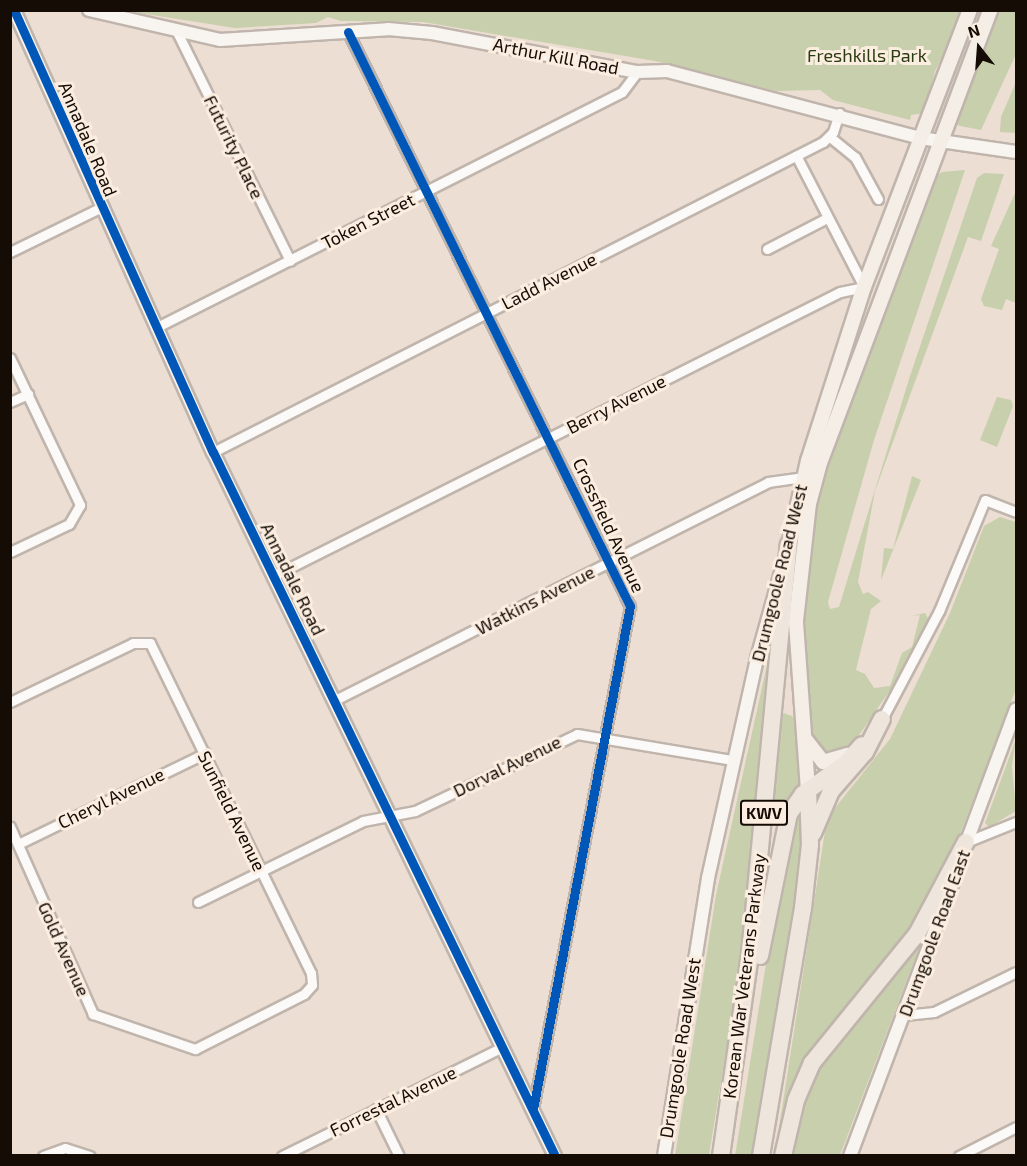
<!DOCTYPE html>
<html>
<head>
<meta charset="utf-8">
<style>
  body { margin:0 }
  #map { position:relative; width:1027px; height:1166px; overflow:hidden; background:#ecded2; font-family:"Exo 2",sans-serif }
  div>[style] { position:absolute }
  [style*='--x'] { left:calc(var(--x)*1px); top:calc(var(--y)*1px); width:calc(var(--w)*1px); rotate:calc(var(--a)*1deg) }
  .green>* { inset:0; background:#c8cfac }
  .roads { filter:drop-shadow(2px 0 #c0b5ac) drop-shadow(-2px 0 #c0b5ac) drop-shadow(0 2px #c0b5ac) drop-shadow(0 -2px #c0b5ac) }
  .street>* { height:9px; margin:-4.5px; padding:0 4.5px; transform-origin:4.5px; border-radius:4.5px; background:#fcfaf8 }
  .secondary>* { height:12px; margin:-6px; padding:0 6px; transform-origin:6px; border-radius:6px; background:#f8f4f0 }
  .primary>* { height:14px; margin:-7px; padding:0 7px; transform-origin:7px; border-radius:7px; background:#f4eee7 }
  .highway>* { height:16px; margin:-8px; padding:0 8px; transform-origin:8px; border-radius:8px; background:#eee6dc }
  .cycleway>* { height:9px; margin:-4.5px; padding:0 4.5px; transform-origin:4.5px; border-radius:4.5px; background:#0057b8 }
  span { translate:-50% -50%; white-space:nowrap; text-align:center; line-height:1.15; -webkit-text-stroke:6px #fbeddf; paint-order:stroke }
  .shield-label span { padding:2px 4px; background:#fbeddf; border:2px solid; border-radius:4px; -webkit-text-stroke-width:0 }
  .shield-label { font-size:16px; color:#140c05; font-weight:700 }
  .park-label { font-size:18px; color:#293b10 }
  .street-label { font-size:18px; color:#140c05 }
  .frame { position:absolute; inset:0; border:12px solid #140c05; pointer-events:none }
  .north { position:absolute; left:949px; top:18px; width:60px; height:60px; -webkit-text-stroke:4px #fbeddf; paint-order:stroke; rotate:343deg; font-size:16px; font-weight:700; line-height:24px; text-align:center; color:#140c05 }
  .north::after { content:''; display:block; margin:auto; width:21px; height:27px; background:#140c05; clip-path:polygon(50% 0,100% 100%,50% 72%,0 100%) }
</style>
</head>
<body>
<div id="map">
  <div class="green">
    <div style="clip-path:polygon(127px 11px,966px 11px,935px 71px,924px 113px,911px 115px,910px 120px,833px 100px,820px 90px,776px 91px,655px 61px,423px 22px,341px 21px,328px 17px,316px 23px,235px 28px)"></div>
    <div style="clip-path:polygon(997px 11px,1016px 11px,1016px 54px,981px 130px,960px 126px,954px 123px)"></div>
    <div style="clip-path:polygon(1016px 82px,1016px 133px,1000px 132px,1001px 117px)"></div>
    <div style="clip-path:polygon(965px 170px,874px 440px,828px 602px,830px 609px,839px 607px,910px 376px,977px 178px,984px 173px,1004px 174px,981px 241px,968px 237px,875px 491px,858px 582px,863px 594px,868px 592px,881px 601px,871px 609px,856px 670px,865px 674px,874px 688px,890px 686px,902px 653px,912px 647px,920px 615px,911px 616px,925px 613px,930px 622px,895px 683px,853px 744px,845px 753px,823px 757px,813px 743px,802px 620px,818px 496px,933px 179px,942px 172px)"></div>
    <div style="clip-path:polygon(1016px 191px,1016px 303px,1006px 299px,1002px 310px,984px 306px,981px 299px,999px 249px,991px 246px)"></div>
    <div style="clip-path:polygon(997px 397px,1011px 400px,1013px 406px,997px 447px,980px 440px)"></div>
    <div style="clip-path:polygon(912px 476px,921px 480px,881px 580px,884px 548px,893px 549px)"></div>
    <div style="clip-path:polygon(1000px 517px,1016px 522px,1016px 689px,935px 899px,835px 1024px,783px 1128px,779px 1128px,827px 818px,890px 739px,950px 613px,984px 526px)"></div>
    <div style="clip-path:polygon(773px 638px,748px 916px,709px 1155px,675px 1156px,716px 895px)"></div>
    <div style="clip-path:polygon(783px 713px,792px 716px,798px 726px,803px 787px,781px 814px,777px 809px,770px 820px)"></div>
    <div style="clip-path:polygon(1016px 739px,1012px 766px,1016px 811px,989px 827px,985px 823px)"></div>
    <div style="clip-path:polygon(801px 809px,805px 819px,799px 882px,756px 1155px,735px 1156px,786px 840px)"></div>
    <div style="clip-path:polygon(921px 943px,840px 1155px,788px 1156px,800px 1106px,822px 1060px)"></div>
  </div>
  <div class="roads">
    <div class="street">
      <div style="--x:348;--y:32;--w:640;--a:63.84"></div>
      <div style="--x:630;--y:606;--w:512;--a:100.92"></div>
      <div style="--x:178;--y:34;--w:253;--a:63.7"></div>
      <div style="--x:830;--y:137;--w:32;--a:39"></div>
      <div style="--x:855;--y:157;--w:48;--a:61.3"></div>
      <div style="--x:767;--y:249;--w:68;--a:-27.3"></div>
      <div style="--x:10;--y:252;--w:100;--a:-26.1"></div>
      <div style="--x:155;--y:328;--w:523;--a:-26.81"></div>
      <div style="--x:622;--y:92;--w:25;--a:-53"></div>
      <div style="--x:10;--y:358;--w:163;--a:64.5"></div>
      <div style="--x:80;--y:505;--w:22;--a:120"></div>
      <div style="--x:69;--y:524;--w:65;--a:154.6"></div>
      <div style="--x:10;--y:402;--w:20;--a:-24"></div>
      <div style="--x:213;--y:452;--w:684;--a:-26.94"></div>
      <div style="--x:823;--y:142;--w:14;--a:-45"></div>
      <div style="--x:833;--y:132;--w:20;--a:-72"></div>
      <div style="--x:273;--y:576;--w:634;--a:-26.61"></div>
      <div style="--x:840;--y:292;--w:25;--a:-12"></div>
      <div style="--x:864;--y:287;--w:148;--a:-117.3"></div>
      <div style="--x:333;--y:701;--w:487;--a:-26.7"></div>
      <div style="--x:768;--y:482;--w:35;--a:-8"></div>
      <div style="--x:10;--y:702;--w:136;--a:-25.6"></div>
      <div style="--x:133;--y:643;--w:17;--a:0"></div>
      <div style="--x:150;--y:643;--w:367;--a:64"></div>
      <div style="--x:311;--y:973;--w:12;--a:85"></div>
      <div style="--x:312;--y:985;--w:12;--a:132"></div>
      <div style="--x:304;--y:994;--w:122;--a:153.2"></div>
      <div style="--x:195;--y:1049;--w:108;--a:-161.1"></div>
      <div style="--x:93;--y:1014;--w:205;--a:-113.9"></div>
      <div style="--x:882;--y:719;--w:122;--a:-62.2"></div>
      <div style="--x:939;--y:611;--w:120;--a:-67.5"></div>
      <div style="--x:985;--y:500;--w:33;--a:21"></div>
      <div style="--x:966;--y:842;--w:54;--a:-21.8"></div>
      <div style="--x:18;--y:844;--w:208;--a:-25.9"></div>
      <div style="--x:198;--y:902;--w:184;--a:-26.1"></div>
      <div style="--x:363;--y:821;--w:53;--a:-10.9"></div>
      <div style="--x:415;--y:811;--w:179;--a:-25.4"></div>
      <div style="--x:577;--y:734;--w:158;--a:9.5"></div>
      <div style="--x:905;--y:1015;--w:29;--a:-6"></div>
      <div style="--x:934;--y:1012;--w:91;--a:-26"></div>
      <div style="--x:376;--y:1109;--w:52;--a:63.9"></div>
      <div style="--x:43;--y:1156;--w:23;--a:-20"></div>
      <div style="--x:65;--y:1148;--w:26;--a:18"></div>
      <div style="--x:282;--y:1156;--w:246;--a:-26.3"></div>
      <div style="--x:959;--y:1156;--w:64;--a:-27"></div>
    </div>
    <div class="secondary">
      <div style="--x:14;--y:10;--w:485;--a:65.8"></div>
      <div style="--x:213;--y:452;--w:783;--a:64.09"></div>
      <div style="--x:89;--y:10;--w:134;--a:12.9"></div>
      <div style="--x:220;--y:40;--w:168;--a:-3.7"></div>
      <div style="--x:388;--y:29;--w:44;--a:5.2"></div>
      <div style="--x:432;--y:33;--w:209;--a:10.8"></div>
      <div style="--x:637;--y:72;--w:30;--a:-2"></div>
      <div style="--x:667;--y:71;--w:262;--a:14.8"></div>
      <div style="--x:920;--y:138;--w:97;--a:8.3"></div>
      <div style="--x:964;--y:849;--w:149;--a:-69.6"></div>
      <div style="--x:664;--y:1156;--w:281;--a:-81"></div>
      <div style="--x:708;--y:878;--w:225;--a:-77.4"></div>
      <div style="--x:757;--y:658;--w:89;--a:-74.4"></div>
      <div style="--x:850;--y:1156;--w:308;--a:-69.4"></div>
    </div>
    <div class="primary">
      <div style="--x:789;--y:545;--w:86;--a:-77.3"></div>
      <div style="--x:808;--y:461;--w:183;--a:-72.2"></div>
      <div style="--x:864;--y:287;--w:297;--a:-69.1"></div>
      <div style="--x:806;--y:740;--w:28;--a:52"></div>
      <div style="--x:823;--y:762;--w:26;--a:-16"></div>
      <div style="--x:808;--y:790;--w:169;--a:-94.1"></div>
      <div style="--x:796;--y:621;--w:118;--a:-83.7"></div>
      <div style="--x:809;--y:504;--w:42;--a:-75"></div>
      <div style="--x:820;--y:463;--w:484;--a:-69.4"></div>
    </div>
    <div class="highway">
      <div style="--x:813;--y:833;--w:46;--a:-66.8"></div>
      <div style="--x:831;--y:791;--w:52;--a:-48.9"></div>
      <div style="--x:865;--y:752;--w:37;--a:-63"></div>
      <div style="--x:760;--y:956;--w:145;--a:-78.5"></div>
      <div style="--x:789;--y:814;--w:24;--a:-55"></div>
      <div style="--x:803;--y:794;--w:53;--a:-35.8"></div>
      <div style="--x:846;--y:763;--w:24;--a:-48"></div>
      <div style="--x:721;--y:1156;--w:204;--a:-81.8"></div>
      <div style="--x:750;--y:954;--w:411;--a:-84.6"></div>
      <div style="--x:761;--y:1156;--w:252;--a:-80.4"></div>
      <div style="--x:803;--y:908;--w:63;--a:-83.7"></div>
      <div style="--x:810;--y:845;--w:55;--a:-92.1"></div>
      <div style="--x:783;--y:1156;--w:57;--a:-76.9"></div>
      <div style="--x:796;--y:1100;--w:40;--a:-66.6"></div>
      <div style="--x:812;--y:1063;--w:166;--a:-50.9"></div>
      <div style="--x:917;--y:934;--w:104;--a:-62"></div>
    </div>
  </div>
  <div class="cycleway">
    <div style="--x:14;--y:10;--w:485;--a:65.8"></div>
    <div style="--x:213;--y:452;--w:783;--a:64.09"></div>
    <div style="--x:348;--y:32;--w:640;--a:63.84"></div>
    <div style="--x:630;--y:606;--w:512;--a:100.92"></div>
  </div>
  <div class="shield-label">
    <span style="left:764px;top:813px">KWV</span>
  </div>
  <div class="park-label">
    <span style="left:867px;top:55px">Freshkills Park</span>
  </div>
  <div class="street-label">
    <span style="left:556px;top:56px;rotate:11deg">Arthur Kill Road</span>
    <span style="left:88px;top:139px;rotate:67deg">Annadale Road</span>
    <span style="left:234px;top:147px;rotate:64deg">Futurity Place</span>
    <span style="left:368px;top:221px;rotate:-27deg">Token Street</span>
    <span style="left:549px;top:281px;rotate:-27deg">Ladd Avenue</span>
    <span style="left:616px;top:404px;rotate:-27deg">Berry Avenue</span>
    <span style="left:609px;top:525px;rotate:65deg">Crossfield Avenue</span>
    <span style="left:779px;top:573px;rotate:-76deg">Drumgoole Road West</span>
    <span style="left:293px;top:579px;rotate:64deg">Annadale Road</span>
    <span style="left:535px;top:600px;rotate:-27deg">Watkins Avenue</span>
    <span style="left:507px;top:766px;rotate:-26deg">Dorval Avenue</span>
    <span style="left:111px;top:798px;rotate:-26deg">Cheryl Avenue</span>
    <span style="left:232px;top:811px;rotate:64deg">Sunfield Avenue</span>
    <span style="left:934px;top:933px;rotate:-70deg">Drumgoole Road East</span>
    <span style="left:64px;top:949px;rotate:66deg">Gold Avenue</span>
    <span style="left:744px;top:976px;rotate:-83deg">Korean War Veterans Parkway</span>
    <span style="left:680px;top:1048px;rotate:-81deg">Drumgoole Road West</span>
    <span style="left:393px;top:1101px;rotate:-26deg">Forrestal Avenue</span>
  </div>
  <div class="frame"></div>
  <div class="north">N</div>
</div>
</body>
</html>
